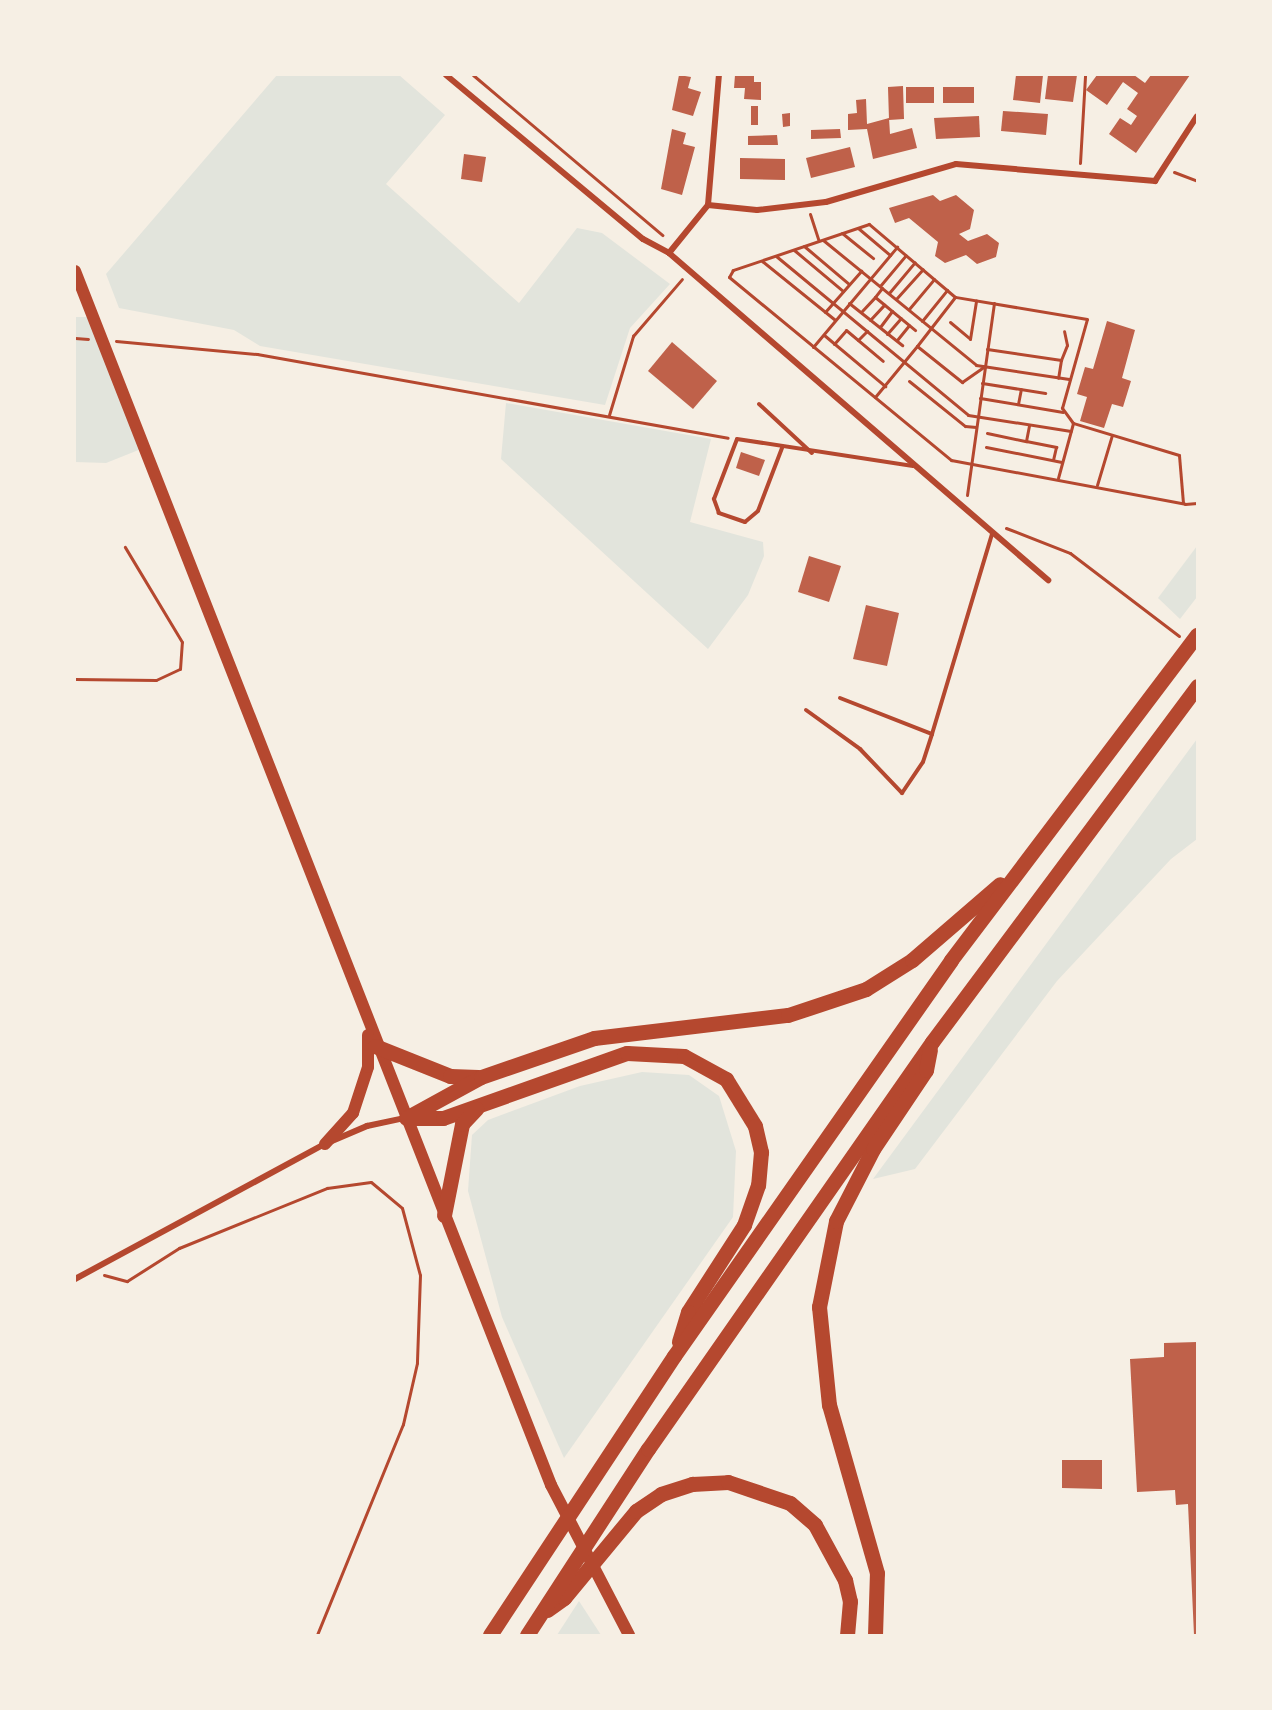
<!DOCTYPE html>
<html>
<head>
<meta charset="utf-8">
<style>
  body { margin:0 }
  #map { position:relative; width:1272px; height:1710px; overflow:hidden; background:#f6efe4; font-family:"Work Sans",sans-serif }
  div>[style] { position:absolute }
  [style*='--x'] { left:calc(var(--x)*1px); top:calc(var(--y)*1px); width:calc(var(--w)*1px); rotate:calc(var(--a)*1deg) }
  .green>* { inset:0; background:#e2e4dc }
  .building>* { inset:0; background:#bf614a }
  .path>* { height:3px; margin:-1.5px; padding:0 1.5px; transform-origin:1.5px; border-radius:1.5px; background:#b5482f }
  .service>* { height:4px; margin:-2px; padding:0 2px; transform-origin:2px; border-radius:2px; background:#b5482f }
  .minor>* { height:6px; margin:-3px; padding:0 3px; transform-origin:3px; border-radius:3px; background:#b5482f }
  .secondary>* { height:12px; margin:-6px; padding:0 6px; transform-origin:6px; border-radius:6px; background:#b5482f }
  .motorway>* { height:15px; margin:-7.5px; padding:0 7.5px; transform-origin:7.5px; border-radius:7.5px; background:#b5482f }
  span { translate:-50% -50%; white-space:nowrap; text-align:center; line-height:1.15; -webkit-text-stroke:4.5px #f6efe4; paint-order:stroke }
  .frame { position:absolute; inset:0; border:76px solid #f6efe4; pointer-events:none }
</style>
</head>
<body>
<div id="map">
  <div class="green">
    <div style="clip-path:polygon(277px 75px,399px 75px,445px 115px,386px 184px,519px 303px,577px 228px,602px 233px,670px 284px,630px 328px,605px 405px,260px 346px,234px 330px,119px 308px,106px 274px)"></div>
    <div style="clip-path:polygon(75px 317px,91px 317px,141px 449px,106px 463px,75px 462px)"></div>
    <div style="clip-path:polygon(506px 403px,711px 439px,690px 522px,763px 542px,764px 556px,748px 595px,708px 649px,501px 459px)"></div>
    <div style="clip-path:polygon(1197px 546px,1197px 597px,1180px 619px,1158px 598px)"></div>
    <div style="clip-path:polygon(1197px 739px,1197px 839px,1171px 859px,1057px 981px,915px 1169px,873px 1179px)"></div>
    <div style="clip-path:polygon(642px 1072px,689px 1075px,719px 1096px,736px 1151px,733px 1217px,564px 1458px,502px 1317px,468px 1191px,472px 1135px,488px 1120px,580px 1086px)"></div>
    <div style="clip-path:polygon(579px 1601px,601px 1635px,557px 1635px)"></div>
  </div>
  <div class="building">
    <div style="clip-path:polygon(679px 75px,691px 77px,688px 88px,701px 92px,693px 116px,672px 110px)"></div>
    <div style="clip-path:polygon(735px 75px,754px 75px,754px 82px,761px 82px,761px 100px,744px 99px,745px 88px,734px 88px)"></div>
    <div style="clip-path:polygon(1016px 75px,1043px 75px,1040px 103px,1013px 100px)"></div>
    <div style="clip-path:polygon(1048px 75px,1077px 75px,1073px 102px,1045px 99px)"></div>
    <div style="clip-path:polygon(1097px 75px,1134px 75px,1145px 83px,1151px 75px,1190px 75px,1136px 153px,1109px 134px,1120px 118px,1131px 125px,1137px 116px,1127px 109px,1138px 93px,1123px 82px,1107px 105px,1086px 90px)"></div>
    <div style="clip-path:polygon(903px 86px,904px 119px,889px 120px,888px 87px)"></div>
    <div style="clip-path:polygon(906px 87px,934px 87px,934px 103px,906px 103px)"></div>
    <div style="clip-path:polygon(943px 87px,974px 87px,974px 103px,943px 103px)"></div>
    <div style="clip-path:polygon(866px 99px,867px 124px,889px 118px,890px 134px,912px 128px,917px 148px,873px 159px,867px 129px,848px 130px,848px 114px,857px 113px,856px 100px)"></div>
    <div style="clip-path:polygon(751px 106px,758px 106px,758px 125px,751px 125px)"></div>
    <div style="clip-path:polygon(1003px 111px,1048px 114px,1046px 135px,1001px 131px)"></div>
    <div style="clip-path:polygon(790px 113px,790px 126px,783px 127px,782px 114px)"></div>
    <div style="clip-path:polygon(979px 116px,980px 137px,936px 139px,934px 118px)"></div>
    <div style="clip-path:polygon(672px 129px,686px 133px,683px 144px,695px 147px,682px 195px,661px 189px)"></div>
    <div style="clip-path:polygon(840px 129px,841px 138px,811px 139px,811px 130px)"></div>
    <div style="clip-path:polygon(777px 135px,778px 145px,748px 145px,748px 136px)"></div>
    <div style="clip-path:polygon(850px 147px,855px 167px,811px 178px,806px 158px)"></div>
    <div style="clip-path:polygon(464px 154px,486px 157px,482px 182px,461px 179px)"></div>
    <div style="clip-path:polygon(740px 158px,785px 159px,785px 180px,740px 179px)"></div>
    <div style="clip-path:polygon(933px 195px,940px 201px,956px 195px,974px 210px,970px 229px,959px 234px,968px 241px,987px 234px,999px 243px,996px 257px,977px 264px,966px 255px,945px 263px,935px 256px,938px 242px,909px 218px,895px 223px,889px 208px)"></div>
    <div style="clip-path:polygon(1107px 321px,1135px 330px,1122px 378px,1131px 381px,1123px 407px,1112px 404px,1104px 428px,1080px 421px,1087px 397px,1077px 394px,1085px 367px,1093px 369px)"></div>
    <div style="clip-path:polygon(672px 342px,717px 381px,693px 409px,648px 371px)"></div>
    <div style="clip-path:polygon(741px 452px,765px 460px,759px 476px,736px 468px)"></div>
    <div style="clip-path:polygon(809px 556px,841px 566px,829px 602px,798px 592px)"></div>
    <div style="clip-path:polygon(866px 605px,899px 613px,887px 666px,853px 659px)"></div>
    <div style="clip-path:polygon(1197px 1342px,1197px 1635px,1194px 1635px,1188px 1504px,1176px 1505px,1175px 1490px,1137px 1492px,1130px 1359px,1164px 1357px,1164px 1343px)"></div>
    <div style="clip-path:polygon(1062px 1460px,1102px 1460px,1102px 1489px,1062px 1488px)"></div>
  </div>
  <div class="path">
    <div style="--x:473;--y:75;--w:248;--a:40.2"></div>
    <div style="--x:1080;--y:163;--w:88;--a:-86.7"></div>
    <div style="--x:1174;--y:172;--w:25;--a:21"></div>
    <div style="--x:810;--y:214;--w:28;--a:72"></div>
    <div style="--x:858;--y:228;--w:42;--a:40.2"></div>
    <div style="--x:842;--y:233;--w:40;--a:39"></div>
    <div style="--x:823;--y:240;--w:198;--a:39.2"></div>
    <div style="--x:976;--y:365;--w:94;--a:8.6"></div>
    <div style="--x:804;--y:246;--w:59;--a:40.2"></div>
    <div style="--x:794;--y:250;--w:64;--a:39.9"></div>
    <div style="--x:776;--y:256;--w:249;--a:39.6"></div>
    <div style="--x:968;--y:415;--w:104;--a:8.8"></div>
    <div style="--x:762;--y:261;--w:94;--a:38.9"></div>
    <div style="--x:880;--y:286;--w:40;--a:-50"></div>
    <div style="--x:882;--y:288;--w:11;--a:128"></div>
    <div style="--x:875;--y:297;--w:52;--a:39.5"></div>
    <div style="--x:889;--y:293;--w:40;--a:-50"></div>
    <div style="--x:955;--y:297;--w:62;--a:127.8"></div>
    <div style="--x:917;--y:346;--w:58;--a:38.7"></div>
    <div style="--x:962;--y:382;--w:28;--a:-35"></div>
    <div style="--x:896;--y:299;--w:40;--a:-48"></div>
    <div style="--x:849;--y:303;--w:68;--a:38.4"></div>
    <div style="--x:909;--y:309;--w:39;--a:-50"></div>
    <div style="--x:862;--y:311;--w:19;--a:-47"></div>
    <div style="--x:825;--y:312;--w:55;--a:-48.7"></div>
    <div style="--x:870;--y:320;--w:21;--a:-47"></div>
    <div style="--x:922;--y:321;--w:40;--a:-51"></div>
    <div style="--x:950;--y:322;--w:26;--a:40"></div>
    <div style="--x:970;--y:339;--w:39;--a:-81"></div>
    <div style="--x:880;--y:327;--w:20;--a:-53"></div>
    <div style="--x:887;--y:334;--w:21;--a:-49"></div>
    <div style="--x:824;--y:335;--w:80;--a:39.9"></div>
    <div style="--x:75;--y:338;--w:13;--a:4"></div>
    <div style="--x:858;--y:340;--w:13;--a:-45"></div>
    <div style="--x:897;--y:340;--w:19;--a:-51"></div>
    <div style="--x:116;--y:341;--w:142;--a:5.3"></div>
    <div style="--x:257;--y:354;--w:478;--a:10.1"></div>
    <div style="--x:834;--y:344;--w:18;--a:-49"></div>
    <div style="--x:846;--y:330;--w:48;--a:40"></div>
    <div style="--x:813;--y:347;--w:131;--a:-50"></div>
    <div style="--x:987;--y:349;--w:75;--a:8.5"></div>
    <div style="--x:1061;--y:360;--w:18;--a:99"></div>
    <div style="--x:1061;--y:360;--w:16;--a:-68"></div>
    <div style="--x:1067;--y:345;--w:14;--a:-102"></div>
    <div style="--x:909;--y:381;--w:72;--a:38.8"></div>
    <div style="--x:965;--y:426;--w:11;--a:5"></div>
    <div style="--x:982;--y:383;--w:64;--a:9"></div>
    <div style="--x:875;--y:397;--w:66;--a:-50.5"></div>
    <div style="--x:980;--y:398;--w:84;--a:9.6"></div>
    <div style="--x:1018;--y:404;--w:15;--a:-79"></div>
    <div style="--x:609;--y:415;--w:83;--a:-73.1"></div>
    <div style="--x:633;--y:336;--w:75;--a:-49.3"></div>
    <div style="--x:987;--y:433;--w:40;--a:12"></div>
    <div style="--x:1026;--y:441;--w:16;--a:-79"></div>
    <div style="--x:1026;--y:441;--w:31;--a:11"></div>
    <div style="--x:1056;--y:447;--w:13;--a:103"></div>
    <div style="--x:986;--y:447;--w:77;--a:11.2"></div>
    <div style="--x:1058;--y:478;--w:57;--a:-74.7"></div>
    <div style="--x:1097;--y:485;--w:52;--a:-73.3"></div>
    <div style="--x:967;--y:495;--w:194;--a:-82"></div>
    <div style="--x:1183;--y:503;--w:48;--a:-94.8"></div>
    <div style="--x:1179;--y:455;--w:111;--a:-163.2"></div>
    <div style="--x:1073;--y:423;--w:19;--a:-126"></div>
    <div style="--x:1062;--y:408;--w:92;--a:-74.3"></div>
    <div style="--x:1087;--y:319;--w:134;--a:-170.5"></div>
    <div style="--x:955;--y:297;--w:113;--a:-139.7"></div>
    <div style="--x:869;--y:224;--w:144;--a:161.3"></div>
    <div style="--x:733;--y:270;--w:8;--a:120"></div>
    <div style="--x:729;--y:277;--w:288;--a:39.5"></div>
    <div style="--x:951;--y:460;--w:238;--a:10.6"></div>
    <div style="--x:1185;--y:504;--w:12;--a:-5"></div>
    <div style="--x:1006;--y:528;--w:69;--a:21.3"></div>
    <div style="--x:1070;--y:553;--w:137;--a:37.3"></div>
    <div style="--x:75;--y:679;--w:81;--a:0.7"></div>
    <div style="--x:156;--y:680;--w:26;--a:-25"></div>
    <div style="--x:180;--y:669;--w:27;--a:-86"></div>
    <div style="--x:182;--y:642;--w:111;--a:-121"></div>
    <div style="--x:104;--y:1275;--w:24;--a:15"></div>
    <div style="--x:127;--y:1281;--w:62;--a:-32.4"></div>
    <div style="--x:179;--y:1248;--w:160;--a:-22.1"></div>
    <div style="--x:327;--y:1188;--w:44;--a:-7.8"></div>
    <div style="--x:371;--y:1182;--w:40;--a:40"></div>
    <div style="--x:402;--y:1208;--w:69;--a:75"></div>
    <div style="--x:420;--y:1275;--w:88;--a:92"></div>
    <div style="--x:417;--y:1363;--w:63;--a:102.9"></div>
    <div style="--x:403;--y:1424;--w:228;--a:112.2"></div>
  </div>
  <div class="service">
    <div style="--x:759;--y:404;--w:72;--a:42.8"></div>
    <div style="--x:782;--y:448;--w:67;--a:110.9"></div>
    <div style="--x:758;--y:511;--w:17;--a:140"></div>
    <div style="--x:745;--y:522;--w:28;--a:-161"></div>
    <div style="--x:719;--y:513;--w:15;--a:-110"></div>
    <div style="--x:714;--y:499;--w:64;--a:-69"></div>
    <div style="--x:737;--y:439;--w:178;--a:8.7"></div>
    <div style="--x:840;--y:698;--w:99;--a:21.4"></div>
    <div style="--x:932;--y:734;--w:209;--a:-73.3"></div>
    <div style="--x:806;--y:710;--w:67;--a:35.8"></div>
    <div style="--x:860;--y:749;--w:61;--a:46.3"></div>
    <div style="--x:902;--y:793;--w:37;--a:-56"></div>
    <div style="--x:923;--y:762;--w:29;--a:-72"></div>
  </div>
  <div class="minor">
    <div style="--x:446;--y:75;--w:256;--a:39.8"></div>
    <div style="--x:643;--y:239;--w:30;--a:28"></div>
    <div style="--x:669;--y:253;--w:501;--a:40.79"></div>
    <div style="--x:708;--y:205;--w:49;--a:5.8"></div>
    <div style="--x:757;--y:210;--w:69;--a:-6.6"></div>
    <div style="--x:826;--y:202;--w:135;--a:-16.3"></div>
    <div style="--x:956;--y:164;--w:200;--a:4.9"></div>
    <div style="--x:1155;--y:181;--w:77;--a:-57.1"></div>
    <div style="--x:669;--y:253;--w:62;--a:-50.9"></div>
    <div style="--x:708;--y:205;--w:130;--a:-85.2"></div>
    <div style="--x:75;--y:1279;--w:284;--a:-28.4"></div>
    <div style="--x:325;--y:1144;--w:46;--a:-23.2"></div>
    <div style="--x:367;--y:1126;--w:39;--a:-12"></div>
  </div>
  <div class="secondary">
    <div style="--x:75;--y:271;--w:1304;--a:68.59"></div>
    <div style="--x:551;--y:1485;--w:169;--a:62.5"></div>
    <div style="--x:325;--y:1144;--w:42;--a:-47.9"></div>
    <div style="--x:353;--y:1113;--w:48;--a:-71.9"></div>
    <div style="--x:368;--y:1067;--w:32;--a:-90"></div>
  </div>
  <div class="motorway">
    <div style="--x:375;--y:1046;--w:81;--a:21.8"></div>
    <div style="--x:450;--y:1076;--w:28;--a:2"></div>
    <div style="--x:406;--y:1118;--w:85;--a:-28.7"></div>
    <div style="--x:481;--y:1077;--w:120;--a:-19"></div>
    <div style="--x:594;--y:1038;--w:195;--a:-6.8"></div>
    <div style="--x:788;--y:1015;--w:82;--a:-18.4"></div>
    <div style="--x:866;--y:989;--w:54;--a:-32.2"></div>
    <div style="--x:912;--y:960;--w:116;--a:-40.8"></div>
    <div style="--x:407;--y:1118;--w:36;--a:0"></div>
    <div style="--x:443;--y:1118;--w:195;--a:-19.5"></div>
    <div style="--x:627;--y:1053;--w:57;--a:3"></div>
    <div style="--x:684;--y:1056;--w:48;--a:28.7"></div>
    <div style="--x:726;--y:1079;--w:55;--a:58.3"></div>
    <div style="--x:755;--y:1126;--w:27;--a:77"></div>
    <div style="--x:761;--y:1152;--w:33;--a:95"></div>
    <div style="--x:758;--y:1185;--w:42;--a:109.3"></div>
    <div style="--x:744;--y:1225;--w:103;--a:122.8"></div>
    <div style="--x:688;--y:1312;--w:31;--a:107"></div>
    <div style="--x:444;--y:1215;--w:93;--a:-78.8"></div>
    <div style="--x:462;--y:1124;--w:21;--a:-47"></div>
    <div style="--x:547;--y:1610;--w:21;--a:-35"></div>
    <div style="--x:564;--y:1598;--w:113;--a:-50.4"></div>
    <div style="--x:636;--y:1511;--w:30;--a:-34"></div>
    <div style="--x:661;--y:1494;--w:33;--a:-18"></div>
    <div style="--x:692;--y:1484;--w:36;--a:-3"></div>
    <div style="--x:728;--y:1482;--w:65;--a:18.7"></div>
    <div style="--x:790;--y:1503;--w:33;--a:41"></div>
    <div style="--x:815;--y:1525;--w:63;--a:61.4"></div>
    <div style="--x:845;--y:1580;--w:22;--a:77"></div>
    <div style="--x:850;--y:1601;--w:34;--a:95"></div>
    <div style="--x:490;--y:1635;--w:334;--a:-56.6"></div>
    <div style="--x:674;--y:1356;--w:483;--a:-55"></div>
    <div style="--x:951;--y:960;--w:408;--a:-52.9"></div>
    <div style="--x:527;--y:1635;--w:222;--a:-57"></div>
    <div style="--x:648;--y:1449;--w:496;--a:-55.1"></div>
    <div style="--x:932;--y:1042;--w:444;--a:-53.3"></div>
    <div style="--x:875;--y:1635;--w:62;--a:-88.2"></div>
    <div style="--x:877;--y:1573;--w:175;--a:-105.9"></div>
    <div style="--x:829;--y:1405;--w:99;--a:-95.8"></div>
    <div style="--x:819;--y:1307;--w:88;--a:-78.8"></div>
    <div style="--x:836;--y:1221;--w:81;--a:-62.8"></div>
    <div style="--x:873;--y:1149;--w:95;--a:-56.1"></div>
    <div style="--x:926;--y:1070;--w:21;--a:-79"></div>
  </div>
  <div class="frame"></div>
</div>
</body>
</html>
